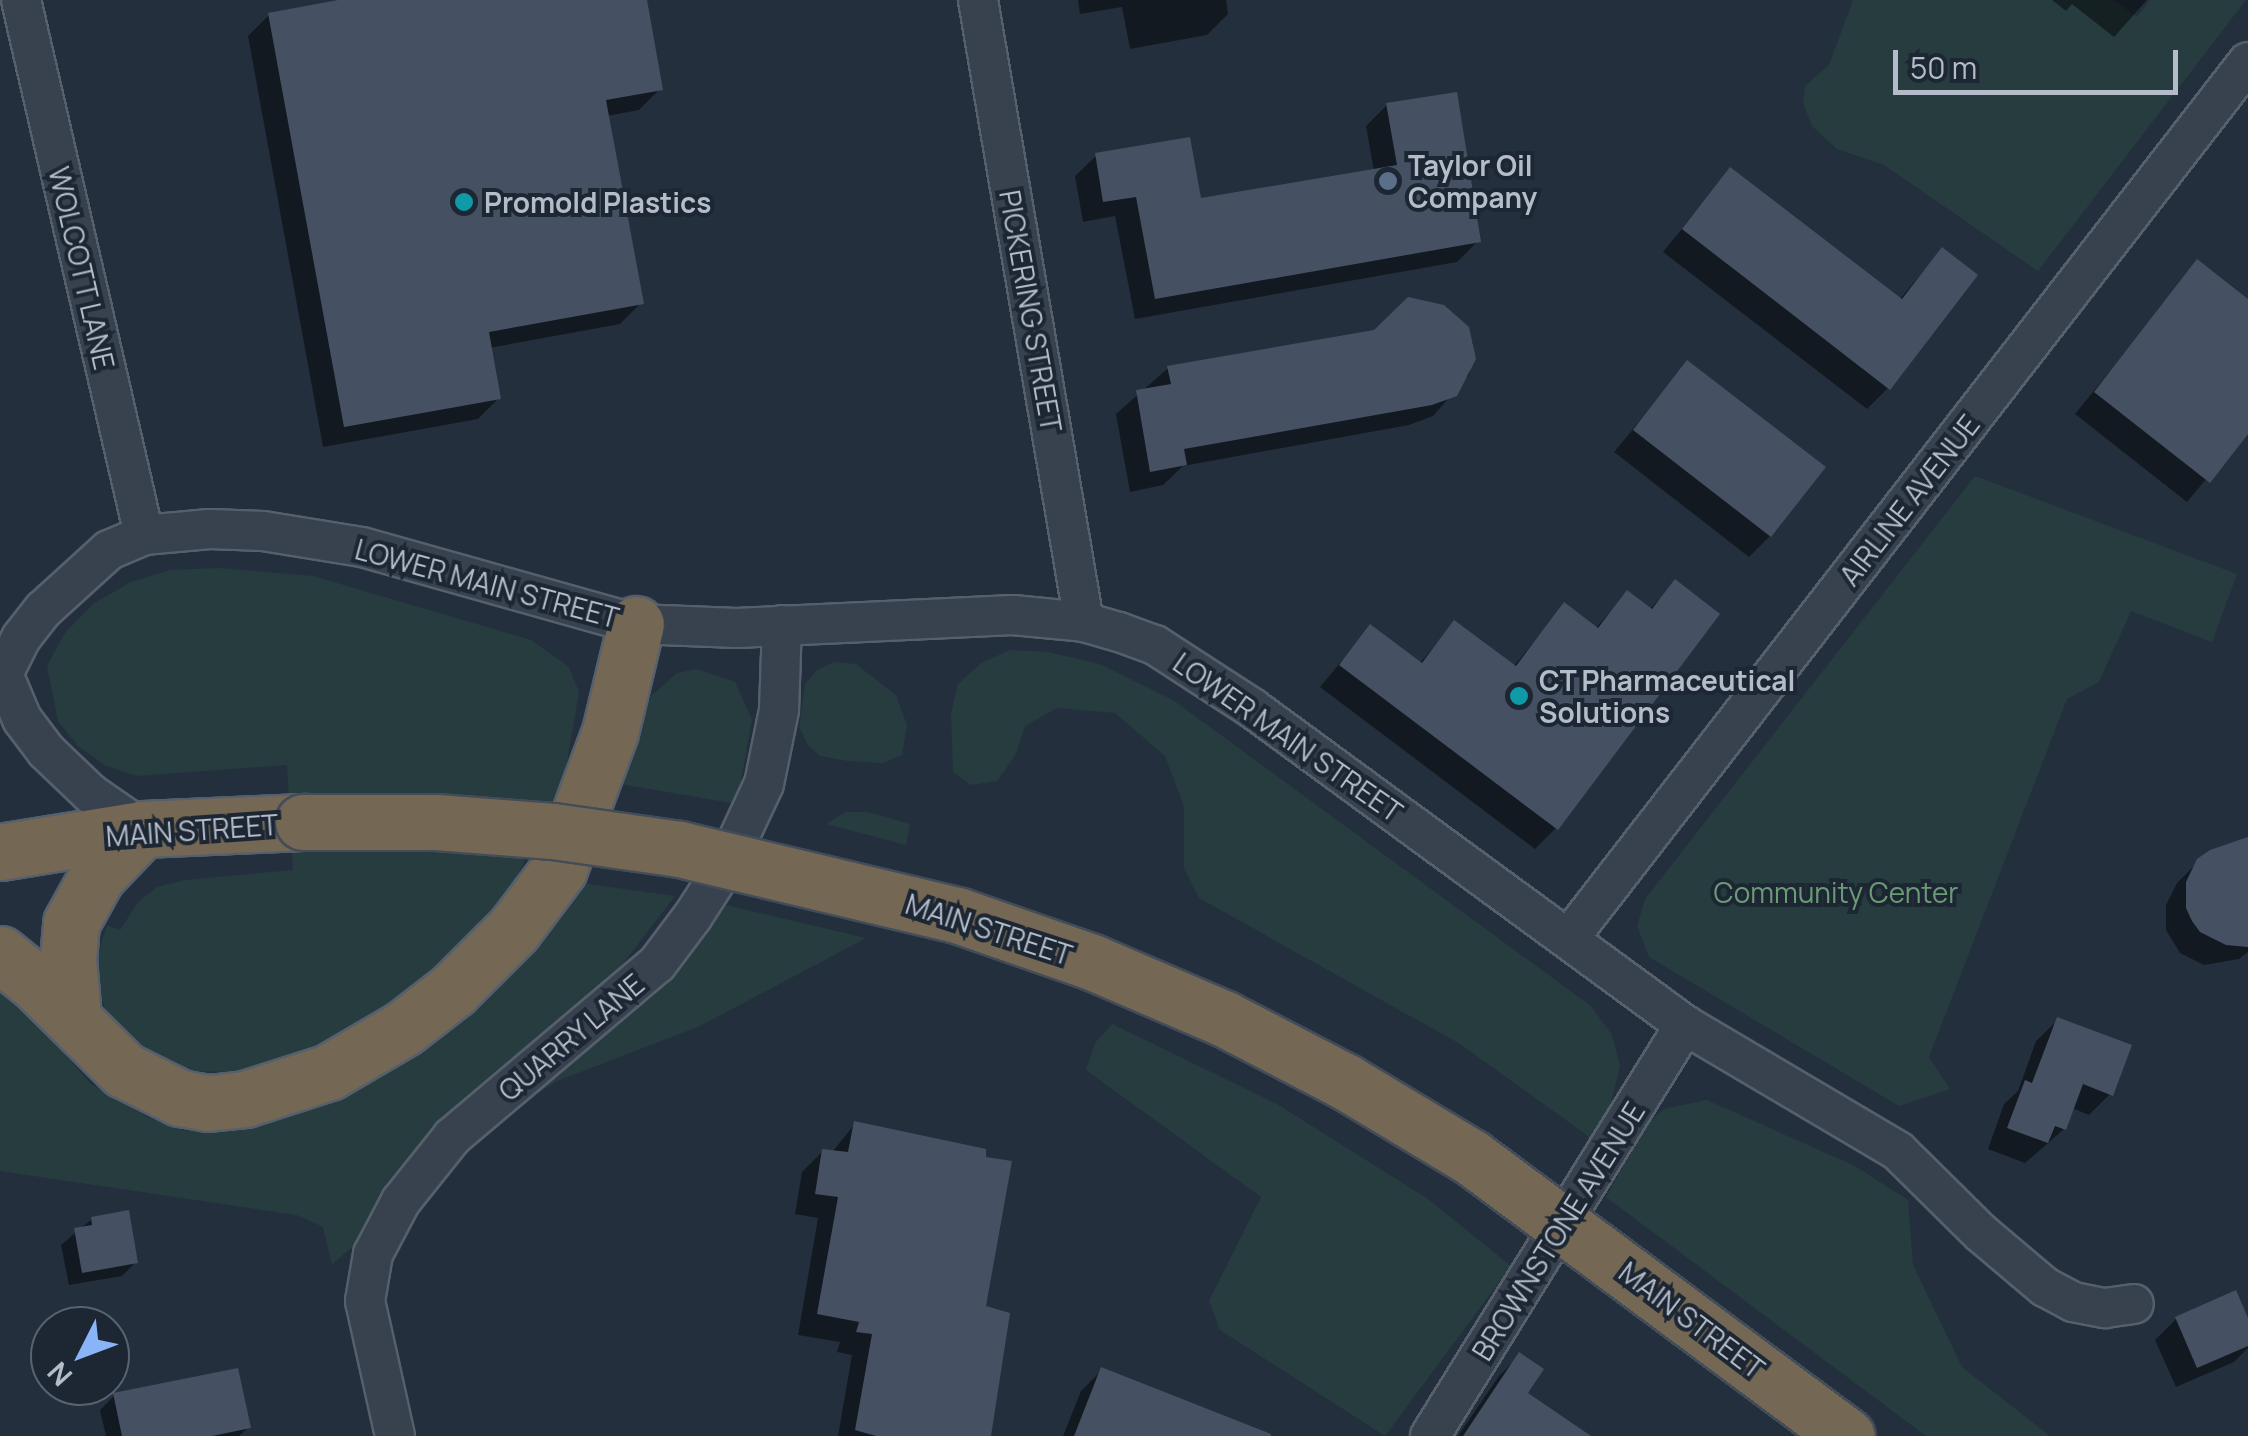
<!DOCTYPE html>
<html>
<head>
<meta charset="utf-8">
<style>
  body { margin:0 }
  #map { position:relative; width:2248px; height:1436px; overflow:hidden; background:#242f3e; font-family:Manrope,sans-serif }
  div>[style] { position:absolute }
  [style*='--x'] { left:calc(var(--x)*1px); top:calc(var(--y)*1px); width:calc(var(--w)*1px); rotate:calc(var(--a)*1deg) }
  .green>* { inset:0; background:#263c3f }
  .shadow>* { inset:0; background:#0007 }
  .building>* { inset:0; background:#455162 }
  .roads { filter:drop-shadow(2px 0 #565f6c) drop-shadow(-2px 0 #565f6c) drop-shadow(0 2px #565f6c) drop-shadow(0 -2px #565f6c) }
  .street>* { height:38px; margin:-19px; padding:0 19px; transform-origin:19px; border-radius:19px; background:#38414e }
  .highway>* { height:55px; margin:-27.5px; padding:0 27.5px; transform-origin:27.5px; border-radius:27.5px; background:#746855 }
  .bridges { filter:drop-shadow(2px 0 #434c59) drop-shadow(-2px 0 #434c59) drop-shadow(0 2px #434c59) drop-shadow(0 -2px #434c59) }
  .highway-bridge>* { height:55px; margin:-27.5px; padding:0 27.5px; transform-origin:27.5px; border-radius:27.5px; background:#746855 }
  .dots>* { width:28px; height:28px; translate:-50% -50%; box-sizing:border-box; border:5px solid #1d2633; border-radius:50% }
  span { translate:-50% -50%; white-space:nowrap; text-align:center; line-height:1.15; -webkit-text-stroke:8px #1d2633; paint-order:stroke }
  .poi-label { font-size:28px; color:#b4bcc9; font-weight:700 }
  .left { translate:0 -50%; text-align:left }
  .street-label { font-size:28px; color:#b4bcc9 }
  .park-label { font-size:28px; color:#6b9a76 }
  .north { position:absolute; left:30px; top:1306px; width:100px; height:100px; box-sizing:border-box; background:#1d2633; border:2px solid #59626f; border-radius:50%; rotate:228deg; font-size:28px; font-weight:700; line-height:40px; text-align:center; color:#b4bcc9 }
  .north::after { content:''; display:block; margin:auto; width:35px; height:45px; background:#8ab4f8; clip-path:polygon(50% 0,100% 100%,50% 72%,0 100%) }
  .scale { position:absolute; left:1893px; top:50px; width:285px; height:45px; box-sizing:border-box; border:5px solid #b4bcc9; border-top:0; padding-left:12px; font-size:30px; line-height:35px; white-space:nowrap; color:#b4bcc9; -webkit-text-stroke:8px #1d2633; paint-order:stroke }
</style>
</head>
<body>
<div id="map">
  <div class="green">
    <div style="clip-path:polygon(1853px 0,2114px 0,2137px 17px,2150px 0,2246px 0,2038px 271px,1884px 165px,1837px 149px,1812px 126px,1803px 103px,1805px 86px,1829px 65px)"></div>
    <div style="clip-path:polygon(1975px 476px,2237px 574px,2212px 642px,2131px 611px,2099px 682px,2067px 699px,1929px 1057px,1950px 1089px,1899px 1106px,1649px 957px,1637px 926px,1645px 899px)"></div>
    <div style="clip-path:polygon(219px 568px,313px 576px,531px 640px,569px 667px,579px 692px,565px 774px,516px 879px,470px 940px,387px 1010px,312px 1052px,232px 1072px,191px 1071px,135px 1047px,112px 1024px,96px 987px,98px 953px,107px 925px,120px 930px,139px 901px,157px 887px,185px 880px,293px 870px,287px 765px,137px 776px,106px 766px,78px 746px,58px 721px,47px 666px,65px 633px,93px 604px,131px 582px,171px 570px)"></div>
    <div style="clip-path:polygon(1010px 650px,1048px 652px,1100px 664px,1173px 700px,1591px 1006px,1612px 1035px,1620px 1066px,1610px 1106px,1592px 1139px,1460px 1044px,1199px 898px,1184px 868px,1184px 806px,1165px 756px,1115px 713px,1057px 708px,1025px 726px,1015px 756px,997px 781px,971px 785px,953px 772px,951px 713px,958px 684px,981px 663px)"></div>
    <div style="clip-path:polygon(834px 662px,856px 664px,896px 695px,907px 725px,902px 755px,883px 763px,848px 761px,820px 756px,808px 745px,799px 727px,805px 684px,817px 670px)"></div>
    <div style="clip-path:polygon(697px 669px,735px 682px,752px 719px,737px 804px,620px 784px,651px 696px,677px 673px)"></div>
    <div style="clip-path:polygon(846px 812px,868px 812px,910px 824px,906px 845px,826px 824px)"></div>
    <div style="clip-path:polygon(574px 882px,675px 896px,615px 974px,411px 1154px,378px 1226px,332px 1264px,323px 1227px,297px 1215px,0 1171px,0 992px,45px 1031px,91px 1084px,147px 1117px,185px 1131px,233px 1128px,322px 1103px,420px 1052px,485px 991px)"></div>
    <div style="clip-path:polygon(726px 905px,866px 938px,700px 1026px,557px 1081px,515px 1108px,659px 991px)"></div>
    <div style="clip-path:polygon(1112px 1024px,1277px 1104px,1428px 1199px,1511px 1266px,1385px 1436px,1220px 1330px,1209px 1301px,1261px 1197px,1086px 1070px,1095px 1043px)"></div>
    <div style="clip-path:polygon(1707px 1100px,1855px 1166px,1908px 1200px,1913px 1265px,1962px 1367px,2050px 1436px,1926px 1436px,1606px 1197px,1649px 1122px,1664px 1109px)"></div>
  </div>
  <div class="shadow">
    <div style="clip-path:polygon(352px 0,644px 0,660px 89px,639px 110px,607px 116px,641px 303px,620px 324px,489px 348px,499px 398px,478px 419px,323px 447px,248px 36px,269px 15px)"></div>
    <div style="clip-path:polygon(1078px 0,1226px 0,1228px 14px,1207px 35px,1130px 49px,1122px 7px,1080px 14px)"></div>
    <div style="clip-path:polygon(2052px 0,2147px 0,2114px 37px,2072px 4px,2066px 11px)"></div>
    <div style="clip-path:polygon(1387px 105px,1478px 241px,1457px 262px,1135px 319px,1115px 216px,1083px 222px,1075px 176px,1097px 155px,1199px 201px,1374px 171px,1366px 126px)"></div>
    <div style="clip-path:polygon(1730px 170px,1899px 300px,1942px 250px,1888px 388px,1867px 409px,1663px 252px)"></div>
    <div style="clip-path:polygon(2198px 263px,2248px 302px,2248px 429px,2187px 502px,2075px 414px)"></div>
    <div style="clip-path:polygon(1443px 307px,1456px 316px,1473px 343px,1469px 375px,1433px 416px,1409px 425px,1183px 466px,1163px 485px,1130px 492px,1116px 414px,1168px 368px,1375px 333px)"></div>
    <div style="clip-path:polygon(1688px 363px,1770px 536px,1749px 557px,1614px 452px)"></div>
    <div style="clip-path:polygon(1675px 583px,1717px 614px,1556px 828px,1535px 849px,1320px 687px,1370px 627px,1419px 664px,1455px 623px,1513px 667px,1564px 606px,1595px 629px,1627px 593px,1649px 610px)"></div>
    <div style="clip-path:polygon(2248px 847px,2248px 952px,2239px 959px,2204px 965px,2180px 953px,2166px 930px,2166px 905px,2177px 883px,2199px 861px)"></div>
    <div style="clip-path:polygon(2058px 1020px,2110px 1094px,2089px 1115px,2072px 1108px,2064px 1129px,2025px 1163px,1988px 1149px,2004px 1104px,2018px 1091px,2036px 1041px)"></div>
    <div style="clip-path:polygon(855px 1124px,983px 1308px,989px 1436px,838px 1436px,852px 1355px,837px 1352px,840px 1342px,798px 1335px,818px 1218px,795px 1214px,802px 1172px,823px 1151px,832px 1152px)"></div>
    <div style="clip-path:polygon(92px 1219px,136px 1262px,122px 1276px,69px 1285px,61px 1245px)"></div>
    <div style="clip-path:polygon(2176px 1319px,2248px 1325px,2248px 1348px,2234px 1362px,2176px 1387px,2155px 1340px)"></div>
    <div style="clip-path:polygon(1520px 1355px,1524px 1393px,1587px 1436px,1458px 1436px,1499px 1376px)"></div>
    <div style="clip-path:polygon(1102px 1370px,1219px 1436px,1063px 1436px,1081px 1391px)"></div>
    <div style="clip-path:polygon(114px 1396px,248px 1428px,239px 1436px,106px 1436px,100px 1410px)"></div>
  </div>
  <div class="building">
    <div style="clip-path:polygon(338px 0,647px 0,663px 90px,606px 100px,644px 304px,489px 332px,501px 399px,344px 427px,268px 13px)"></div>
    <div style="clip-path:polygon(1457px 92px,1481px 242px,1155px 299px,1136px 197px,1103px 202px,1095px 153px,1190px 137px,1201px 198px,1397px 165px,1386px 103px)"></div>
    <div style="clip-path:polygon(1730px 167px,1902px 299px,1942px 247px,1978px 275px,1890px 390px,1682px 229px)"></div>
    <div style="clip-path:polygon(2197px 259px,2248px 299px,2248px 434px,2210px 483px,2094px 392px)"></div>
    <div style="clip-path:polygon(1408px 297px,1444px 305px,1469px 327px,1476px 359px,1457px 396px,1432px 405px,1184px 449px,1187px 465px,1150px 472px,1136px 390px,1171px 384px,1167px 366px,1374px 330px)"></div>
    <div style="clip-path:polygon(1687px 360px,1826px 467px,1771px 537px,1633px 430px)"></div>
    <div style="clip-path:polygon(1675px 579px,1720px 614px,1558px 830px,1339px 665px,1370px 624px,1422px 663px,1454px 620px,1516px 666px,1564px 602px,1598px 628px,1627px 590px,1652px 609px)"></div>
    <div style="clip-path:polygon(2248px 837px,2248px 947px,2226px 945px,2200px 932px,2192px 921px,2186px 908px,2186px 882px,2197px 859px,2210px 850px)"></div>
    <div style="clip-path:polygon(2057px 1017px,2132px 1045px,2113px 1096px,2083px 1084px,2066px 1130px,2055px 1126px,2048px 1143px,2007px 1128px,2025px 1080px,2032px 1083px)"></div>
    <div style="clip-path:polygon(854px 1121px,986px 1149px,986px 1157px,1012px 1161px,986px 1306px,1010px 1313px,991px 1436px,876px 1436px,855px 1430px,872px 1334px,856px 1332px,859px 1322px,817px 1314px,838px 1197px,815px 1194px,822px 1149px,848px 1152px)"></div>
    <div style="clip-path:polygon(129px 1210px,138px 1263px,82px 1273px,74px 1228px,92px 1225px,91px 1217px)"></div>
    <div style="clip-path:polygon(2236px 1290px,2248px 1318px,2248px 1346px,2197px 1368px,2175px 1317px)"></div>
    <div style="clip-path:polygon(1519px 1352px,1544px 1369px,1528px 1393px,1591px 1436px,1463px 1436px)"></div>
    <div style="clip-path:polygon(1101px 1367px,1271px 1434px,1271px 1436px,1074px 1436px)"></div>
    <div style="clip-path:polygon(238px 1368px,251px 1428px,212px 1436px,122px 1436px,113px 1393px)"></div>
  </div>
  <div class="roads">
    <div class="street">
      <div style="--x:21;--y:0;--w:549;--a:77.05"></div>
      <div style="--x:978;--y:0;--w:631;--a:80.33"></div>
      <div style="--x:3;--y:674;--w:49;--a:67.1"></div>
      <div style="--x:22;--y:719;--w:40;--a:53"></div>
      <div style="--x:46;--y:751;--w:62;--a:43.7"></div>
      <div style="--x:91;--y:794;--w:62;--a:34.5"></div>
      <div style="--x:0;--y:680;--w:47;--a:-63.4"></div>
      <div style="--x:21;--y:638;--w:36;--a:-52"></div>
      <div style="--x:43;--y:610;--w:89;--a:-42.3"></div>
      <div style="--x:109;--y:550;--w:38;--a:-23"></div>
      <div style="--x:144;--y:535;--w:66;--a:-5.2"></div>
      <div style="--x:210;--y:529;--w:53;--a:2.2"></div>
      <div style="--x:263;--y:531;--w:100;--a:9.2"></div>
      <div style="--x:362;--y:547;--w:285;--a:15.7"></div>
      <div style="--x:636;--y:624;--w:101;--a:2.3"></div>
      <div style="--x:737;--y:628;--w:276;--a:-2.7"></div>
      <div style="--x:1013;--y:615;--w:71;--a:5.6"></div>
      <div style="--x:1084;--y:622;--w:36;--a:16"></div>
      <div style="--x:1119;--y:632;--w:38;--a:20"></div>
      <div style="--x:1155;--y:645;--w:116;--a:33"></div>
      <div style="--x:1252;--y:708;--w:537;--a:36.21"></div>
      <div style="--x:1685;--y:1025;--w:247;--a:30.6"></div>
      <div style="--x:1898;--y:1151;--w:117;--a:44.7"></div>
      <div style="--x:1981;--y:1233;--w:84;--a:40.2"></div>
      <div style="--x:2045;--y:1287;--w:32;--a:28"></div>
      <div style="--x:2073;--y:1302;--w:33;--a:11"></div>
      <div style="--x:2105;--y:1308;--w:29;--a:-8"></div>
      <div style="--x:1569;--y:938;--w:1108;--a:-52.22"></div>
      <div style="--x:395;--y:1436;--w:138;--a:-102.5"></div>
      <div style="--x:365;--y:1301;--w:48;--a:-80.3"></div>
      <div style="--x:373;--y:1254;--w:60;--a:-62.2"></div>
      <div style="--x:401;--y:1201;--w:82;--a:-51.4"></div>
      <div style="--x:452;--y:1137;--w:268;--a:-40.2"></div>
      <div style="--x:657;--y:964;--w:60;--a:-53.1"></div>
      <div style="--x:693;--y:916;--w:61;--a:-57.1"></div>
      <div style="--x:726;--y:865;--w:89;--a:-64.9"></div>
      <div style="--x:764;--y:784;--w:76;--a:-78.5"></div>
      <div style="--x:779;--y:710;--w:85;--a:-88"></div>
      <div style="--x:1430;--y:1436;--w:484;--a:-58.2"></div>
    </div>
    <div class="highway">
      <div style="--x:0;--y:852;--w:144;--a:-9.2"></div>
      <div style="--x:142;--y:829;--w:161;--a:-2.5"></div>
      <div style="--x:0;--y:954;--w:46;--a:38.9"></div>
      <div style="--x:36;--y:983;--w:124;--a:44.7"></div>
      <div style="--x:124;--y:1070;--w:63;--a:26.6"></div>
      <div style="--x:180;--y:1098;--w:28;--a:10"></div>
      <div style="--x:208;--y:1103;--w:37;--a:-6"></div>
      <div style="--x:245;--y:1099;--w:88;--a:-17.8"></div>
      <div style="--x:329;--y:1072;--w:87;--a:-30.4"></div>
      <div style="--x:404;--y:1028;--w:62;--a:-37.8"></div>
      <div style="--x:453;--y:990;--w:86;--a:-45"></div>
      <div style="--x:514;--y:929;--w:75;--a:-53.1"></div>
      <div style="--x:559;--y:869;--w:146;--a:-69.6"></div>
      <div style="--x:610;--y:732;--w:111;--a:-76.5"></div>
      <div style="--x:73;--y:1018;--w:59;--a:-94.8"></div>
      <div style="--x:68;--y:959;--w:36;--a:-85"></div>
      <div style="--x:71;--y:923;--w:54;--a:-61"></div>
      <div style="--x:97;--y:876;--w:65;--a:-46.2"></div>
    </div>
  </div>
  <div class="bridges">
    <div class="highway-bridge">
      <div style="--x:303;--y:822;--w:133;--a:0"></div>
      <div style="--x:436;--y:822;--w:117;--a:4.4"></div>
      <div style="--x:553;--y:831;--w:128;--a:8.1"></div>
      <div style="--x:680;--y:849;--w:285;--a:13.4"></div>
      <div style="--x:957;--y:915;--w:143;--a:19.2"></div>
      <div style="--x:1092;--y:962;--w:145;--a:23.2"></div>
      <div style="--x:1225;--y:1019;--w:136;--a:27.5"></div>
      <div style="--x:1346;--y:1082;--w:146;--a:31"></div>
      <div style="--x:1471;--y:1157;--w:468;--a:36.6"></div>
    </div>
  </div>
  <div class="dots">
    <div style="left:1388px;top:181px;background:#5c6f8a"></div>
    <div style="left:464px;top:202px;background:#0f9aa8"></div>
    <div style="left:1519px;top:696px;background:#0f9aa8"></div>
  </div>
  <div class="poi-label">
    <span class="left" style="left:1408px;top:181px">Taylor Oil<br>Company</span>
    <span class="left" style="left:484px;top:202px">Promold Plastics</span>
    <span class="left" style="left:1539px;top:696px">CT Pharmaceutical<br>Solutions</span>
  </div>
  <div class="street-label">
    <span style="left:82px;top:268px;rotate:77deg">WOLCOTT LANE</span>
    <span style="left:1031px;top:311px;rotate:80deg">PICKERING STREET</span>
    <span style="left:1909px;top:500px;rotate:-52deg">AIRLINE AVENUE</span>
    <span style="left:487px;top:583px;rotate:15deg">LOWER MAIN STREET</span>
    <span style="left:1288px;top:737px;rotate:35deg">LOWER MAIN STREET</span>
    <span style="left:192px;top:830px;rotate:-4deg">MAIN STREET</span>
    <span style="left:989px;top:929px;rotate:18deg">MAIN STREET</span>
    <span style="left:571px;top:1037px;rotate:-40deg">QUARRY LANE</span>
    <span style="left:1558px;top:1231px;rotate:-58deg">BROWNSTONE AVENUE</span>
    <span style="left:1692px;top:1320px;rotate:37deg">MAIN STREET</span>
  </div>
  <div class="park-label">
    <span style="left:1836px;top:892px">Community Center</span>
  </div>
  <div class="north">N</div>
  <div class="scale">50 m</div>
</div>
</body>
</html>
